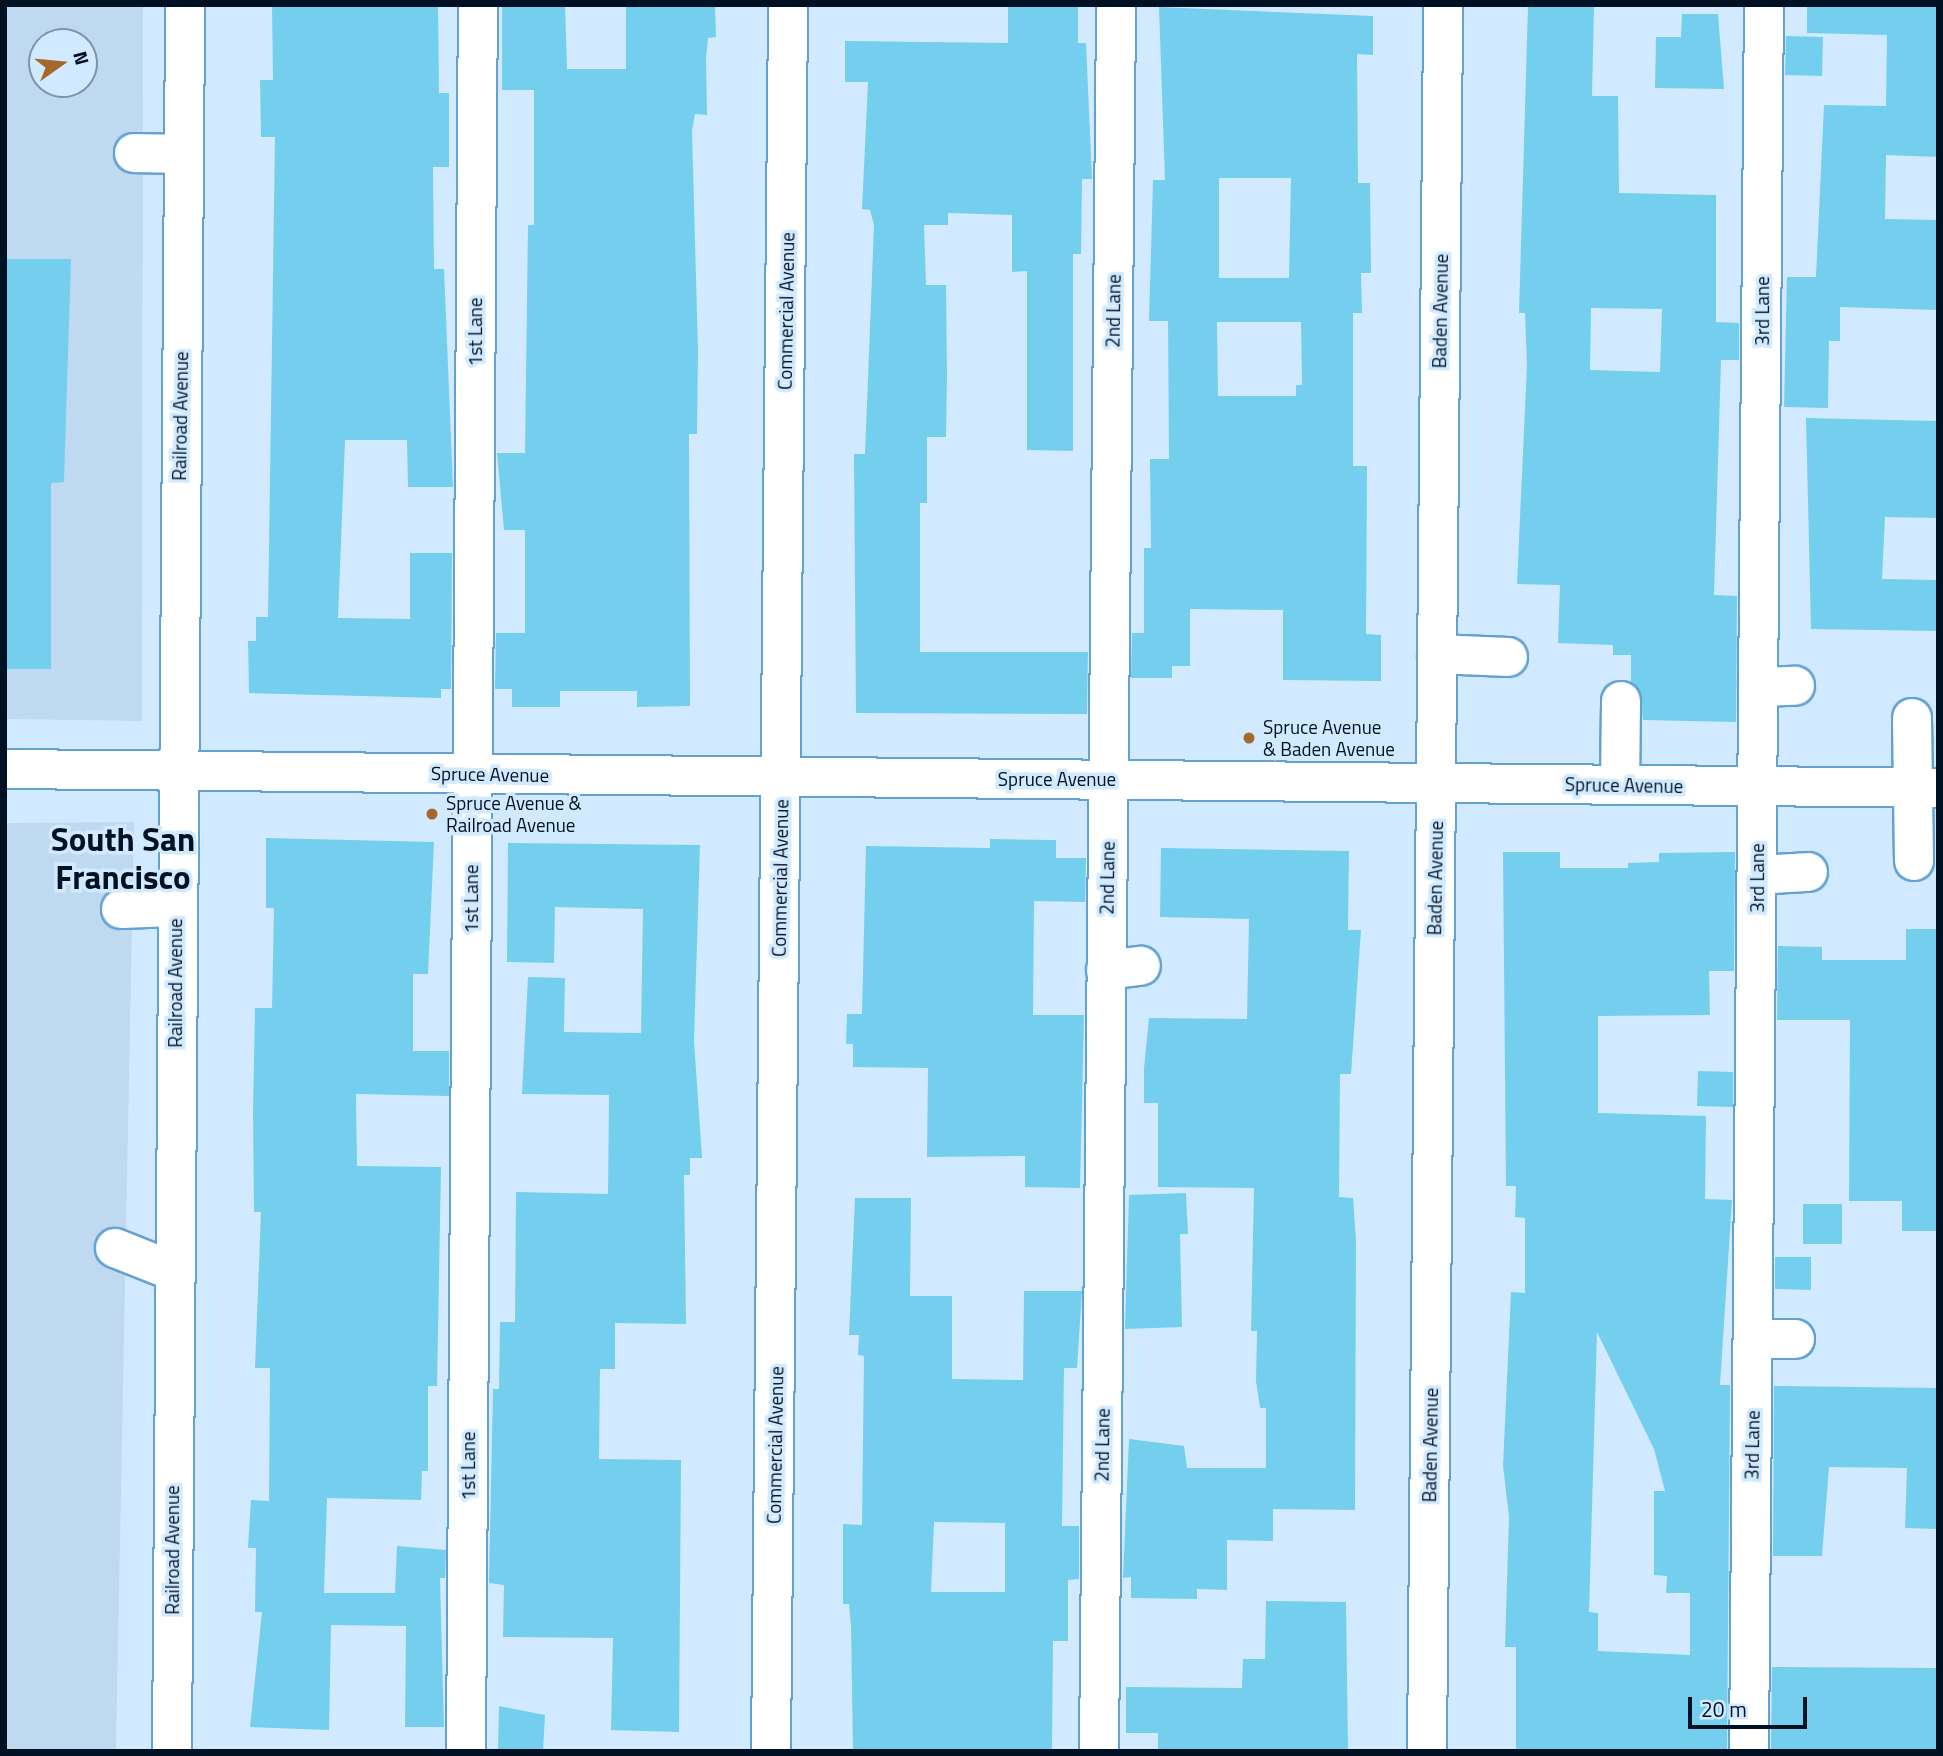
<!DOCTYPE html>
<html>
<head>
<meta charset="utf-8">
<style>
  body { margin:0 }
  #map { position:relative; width:1943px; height:1756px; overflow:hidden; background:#d1eaff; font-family:"Titillium Web",sans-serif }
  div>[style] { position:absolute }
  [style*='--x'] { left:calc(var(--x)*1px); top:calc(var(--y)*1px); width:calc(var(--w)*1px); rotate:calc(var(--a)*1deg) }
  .built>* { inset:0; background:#bfdaf0 }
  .building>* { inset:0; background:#74ceee }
  .roads { filter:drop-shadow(2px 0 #63a1d2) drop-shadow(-2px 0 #63a1d2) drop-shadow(0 2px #63a1d2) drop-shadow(0 -2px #63a1d2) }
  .minor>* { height:38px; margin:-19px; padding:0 19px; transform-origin:19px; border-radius:19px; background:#fff }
  .major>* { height:38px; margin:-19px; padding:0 19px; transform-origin:19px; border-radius:19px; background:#fff }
  .dots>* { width:19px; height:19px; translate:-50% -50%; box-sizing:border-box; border:4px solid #d1eaff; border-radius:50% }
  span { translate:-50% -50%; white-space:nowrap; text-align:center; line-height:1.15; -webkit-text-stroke:7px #d1eaff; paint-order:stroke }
  .street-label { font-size:19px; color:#001123 }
  .poi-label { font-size:19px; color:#001123 }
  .left { translate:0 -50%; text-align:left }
  .town-label { font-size:33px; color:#001123; font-weight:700 }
  .frame { position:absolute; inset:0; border:7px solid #001123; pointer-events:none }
  .north { position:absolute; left:28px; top:28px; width:70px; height:70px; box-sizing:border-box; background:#d1eaff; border:2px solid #7d93a7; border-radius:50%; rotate:75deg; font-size:19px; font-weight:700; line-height:28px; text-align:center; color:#001123 }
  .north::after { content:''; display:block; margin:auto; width:24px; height:32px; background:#a4692a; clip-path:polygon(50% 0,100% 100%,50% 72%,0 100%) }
  .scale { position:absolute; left:1688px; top:1697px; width:119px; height:32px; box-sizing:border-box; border:4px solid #001123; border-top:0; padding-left:9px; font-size:21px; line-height:24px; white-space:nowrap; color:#001123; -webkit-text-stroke:5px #d1eaff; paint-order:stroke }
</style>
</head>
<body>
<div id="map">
  <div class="built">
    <div style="clip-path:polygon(evenodd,5px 5px,143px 5px,142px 721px,5px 719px,5px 5px,42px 42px,84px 42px,84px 84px,42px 84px,42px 42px)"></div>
    <div style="clip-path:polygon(134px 822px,116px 1751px,5px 1751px,5px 823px)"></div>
  </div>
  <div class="building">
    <div style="clip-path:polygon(272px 5px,438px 5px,439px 93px,449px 93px,449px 167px,433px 167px,434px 269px,444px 269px,453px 487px,408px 487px,407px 440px,345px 440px,338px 618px,410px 619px,410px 553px,452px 553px,451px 689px,441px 689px,441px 698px,249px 693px,248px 641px,256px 641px,256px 617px,268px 617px,275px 137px,261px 137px,260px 80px,273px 80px)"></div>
    <div style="clip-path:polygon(502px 5px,565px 5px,567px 69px,626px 69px,626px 5px,715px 5px,716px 37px,708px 38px,706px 58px,707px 115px,695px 114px,692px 131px,698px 351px,697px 434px,689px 434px,690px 706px,637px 707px,637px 691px,560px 691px,560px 707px,512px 707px,512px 689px,495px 689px,496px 633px,525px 633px,525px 530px,504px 530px,497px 453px,525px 453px,528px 225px,534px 225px,534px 90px,502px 90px)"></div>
    <div style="clip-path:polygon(1008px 5px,1078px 5px,1078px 43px,1086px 43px,1092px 179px,1082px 179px,1081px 254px,1073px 254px,1073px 451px,1027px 450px,1027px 271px,1012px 272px,1012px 215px,948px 213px,948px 225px,924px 225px,926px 285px,946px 285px,947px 376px,946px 437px,927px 437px,927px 503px,920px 503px,920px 652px,1088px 652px,1087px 714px,856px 713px,854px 454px,865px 454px,874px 225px,870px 210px,862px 209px,868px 82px,845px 82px,845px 41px,1008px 43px)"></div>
    <div style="clip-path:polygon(1807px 5px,1938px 5px,1938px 157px,1886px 155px,1885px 219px,1938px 220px,1938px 310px,1840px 307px,1840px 341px,1829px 341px,1828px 408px,1784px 407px,1787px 277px,1816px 277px,1824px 105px,1886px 106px,1887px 35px,1807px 33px)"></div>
    <div style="clip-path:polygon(evenodd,1528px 6px,1594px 7px,1592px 96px,1618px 96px,1619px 193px,1716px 195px,1716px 322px,1739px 323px,1739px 360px,1721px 360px,1714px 595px,1737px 596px,1736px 722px,1643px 720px,1640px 691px,1631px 682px,1631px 655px,1613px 655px,1613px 645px,1558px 643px,1560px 585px,1517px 584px,1527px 364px,1525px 313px,1519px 313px,1528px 6px,1591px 308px,1662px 309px,1660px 372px,1590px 370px,1591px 308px)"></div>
    <div style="clip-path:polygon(evenodd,1159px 7px,1373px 16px,1373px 55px,1357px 54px,1358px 183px,1370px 183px,1371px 273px,1361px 273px,1362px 313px,1353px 313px,1353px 466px,1367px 466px,1366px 634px,1381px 635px,1381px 681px,1283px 680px,1283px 610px,1190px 609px,1190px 666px,1172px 666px,1172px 678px,1131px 678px,1132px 633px,1144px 633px,1144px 548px,1151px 548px,1150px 459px,1169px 459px,1168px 321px,1149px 321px,1153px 180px,1165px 180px,1159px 7px,1219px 178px,1291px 178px,1289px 278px,1219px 278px,1219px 178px,1159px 7px,1217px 322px,1301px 322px,1302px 385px,1296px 385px,1296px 396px,1218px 396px,1217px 322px)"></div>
    <div style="clip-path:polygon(1682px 14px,1718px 14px,1724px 89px,1655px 88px,1656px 37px,1681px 37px)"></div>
    <div style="clip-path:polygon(1786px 36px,1823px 37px,1822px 76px,1785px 75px)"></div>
    <div style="clip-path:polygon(5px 259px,71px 259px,64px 482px,51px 483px,51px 669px,5px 669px)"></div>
    <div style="clip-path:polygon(1806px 418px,1938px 421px,1938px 518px,1885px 517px,1882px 579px,1938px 580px,1938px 631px,1811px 629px)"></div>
    <div style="clip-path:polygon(266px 838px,434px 842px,428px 974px,413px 974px,413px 1051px,449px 1051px,449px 1096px,356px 1094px,357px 1166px,441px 1167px,437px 1386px,428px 1386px,428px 1471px,422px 1471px,421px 1500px,327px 1498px,324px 1593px,395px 1593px,397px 1546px,446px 1550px,445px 1578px,440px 1578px,444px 1727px,405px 1727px,406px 1626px,331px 1625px,329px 1730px,250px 1727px,262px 1612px,255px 1612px,256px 1548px,248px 1548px,251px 1500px,269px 1501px,270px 1368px,255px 1368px,261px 1212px,254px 1212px,253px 1112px,255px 1008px,272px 1008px,274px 908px,266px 908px)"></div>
    <div style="clip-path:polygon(990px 839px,1056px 840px,1056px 858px,1086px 858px,1085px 902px,1034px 901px,1033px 1015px,1084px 1015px,1080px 1188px,1025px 1187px,1025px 1156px,927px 1157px,928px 1068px,853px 1067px,853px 1044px,846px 1044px,847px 1014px,862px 1014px,866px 846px,990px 848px)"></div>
    <div style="clip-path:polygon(508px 843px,700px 845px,694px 1041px,702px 1158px,690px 1158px,690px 1175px,684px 1175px,686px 1324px,615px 1323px,615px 1369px,600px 1369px,599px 1459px,681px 1460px,679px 1732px,611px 1730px,613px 1638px,503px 1637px,504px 1585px,489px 1583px,493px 1389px,499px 1389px,500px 1322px,515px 1322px,516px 1192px,608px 1194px,609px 1095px,522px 1094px,528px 977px,565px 978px,564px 1032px,641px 1033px,643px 909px,555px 907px,554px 963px,507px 962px)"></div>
    <div style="clip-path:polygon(1161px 848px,1349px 851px,1348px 930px,1361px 930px,1351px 1074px,1340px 1074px,1339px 1197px,1353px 1198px,1356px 1241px,1355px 1510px,1273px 1509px,1273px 1541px,1227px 1540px,1227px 1590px,1197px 1589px,1197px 1599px,1131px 1598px,1131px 1577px,1123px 1578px,1129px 1439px,1184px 1446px,1187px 1468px,1266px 1468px,1266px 1408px,1260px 1408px,1256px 1381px,1257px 1331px,1251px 1331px,1254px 1188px,1158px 1187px,1158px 1103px,1144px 1103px,1144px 1068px,1149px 1018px,1247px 1019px,1249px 919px,1160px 917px)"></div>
    <div style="clip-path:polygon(evenodd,1503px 852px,1560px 852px,1560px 868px,1628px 868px,1628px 863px,1659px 862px,1659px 853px,1735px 852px,1734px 971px,1709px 971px,1710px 1015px,1598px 1016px,1598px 1113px,1706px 1116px,1705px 1199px,1732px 1200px,1720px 1385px,1730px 1385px,1727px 1751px,1516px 1751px,1516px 1647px,1505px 1647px,1509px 1517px,1503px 1466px,1511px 1292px,1525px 1293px,1525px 1218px,1515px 1217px,1516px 1186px,1506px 1186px,1503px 852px,1597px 1332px,1654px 1449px,1665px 1491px,1654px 1491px,1654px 1575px,1667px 1576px,1666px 1593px,1690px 1593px,1690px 1655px,1598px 1651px,1598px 1613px,1589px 1612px,1597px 1332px)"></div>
    <div style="clip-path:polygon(1906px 929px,1938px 929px,1938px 1231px,1902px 1231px,1902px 1201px,1849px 1201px,1850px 1020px,1777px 1020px,1778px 946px,1822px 947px,1822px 960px,1906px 960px)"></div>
    <div style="clip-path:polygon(1698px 1071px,1733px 1072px,1733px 1107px,1697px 1106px)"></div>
    <div style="clip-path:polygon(1186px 1193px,1188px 1234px,1180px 1234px,1182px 1327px,1125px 1329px,1129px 1195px)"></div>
    <div style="clip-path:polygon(evenodd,855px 1198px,911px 1198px,910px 1296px,952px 1296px,952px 1379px,1023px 1380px,1024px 1291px,1082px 1291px,1077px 1368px,1064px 1368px,1062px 1526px,1079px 1526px,1079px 1579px,1068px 1580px,1068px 1641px,1053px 1641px,1052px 1751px,853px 1751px,851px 1626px,849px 1604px,843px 1604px,843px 1524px,862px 1525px,864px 1356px,858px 1355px,859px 1335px,849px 1335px,855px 1198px,934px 1522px,1005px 1523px,1005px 1592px,931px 1592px,934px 1522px)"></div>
    <div style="clip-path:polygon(1803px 1204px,1842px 1204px,1842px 1244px,1803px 1244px)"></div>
    <div style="clip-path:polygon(1775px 1257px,1811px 1257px,1811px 1290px,1775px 1289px)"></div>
    <div style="clip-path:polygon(1774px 1386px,1938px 1388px,1938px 1529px,1905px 1528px,1907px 1468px,1829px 1467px,1822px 1556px,1773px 1556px)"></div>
    <div style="clip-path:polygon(1266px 1601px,1346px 1602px,1348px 1751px,1158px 1751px,1158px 1733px,1126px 1733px,1126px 1687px,1242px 1688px,1243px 1659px,1265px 1659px)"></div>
    <div style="clip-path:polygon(1772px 1667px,1938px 1668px,1938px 1751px,1771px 1751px)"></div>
    <div style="clip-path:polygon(499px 1706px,545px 1715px,543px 1751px,498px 1751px)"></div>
  </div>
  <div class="roads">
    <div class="minor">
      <div style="--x:134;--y:153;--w:50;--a:1.1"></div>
      <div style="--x:1437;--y:654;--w:71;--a:2.4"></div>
      <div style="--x:1758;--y:687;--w:37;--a:-2"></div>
      <div style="--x:1912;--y:718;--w:143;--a:89.2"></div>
      <div style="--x:1620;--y:785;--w:84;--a:-89.3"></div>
      <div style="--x:1757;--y:875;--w:51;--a:-3.4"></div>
      <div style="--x:121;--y:909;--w:54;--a:-2.1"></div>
      <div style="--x:1106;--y:970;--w:35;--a:-7"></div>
      <div style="--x:115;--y:1248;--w:62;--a:21.6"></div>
      <div style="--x:1753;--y:1339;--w:42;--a:0"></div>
      <div style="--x:172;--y:1751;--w:1746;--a:-89.57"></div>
      <div style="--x:466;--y:1751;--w:1746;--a:-89.61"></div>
      <div style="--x:771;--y:1751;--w:1746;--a:-89.44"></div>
      <div style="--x:1099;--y:1751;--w:1746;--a:-89.44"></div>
      <div style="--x:1427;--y:1751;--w:1746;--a:-89.47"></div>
      <div style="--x:1749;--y:1751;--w:1746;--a:-89.51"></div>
    </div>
    <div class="major">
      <div style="--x:5;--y:769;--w:1933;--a:0.56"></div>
    </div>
  </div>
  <div class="dots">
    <div style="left:1249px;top:738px;background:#a4692a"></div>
    <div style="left:432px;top:814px;background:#a4692a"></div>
  </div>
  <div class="street-label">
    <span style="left:786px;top:311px;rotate:-89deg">Commercial Avenue</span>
    <span style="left:1113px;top:311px;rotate:-89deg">2nd Lane</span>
    <span style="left:1440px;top:311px;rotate:-89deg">Baden Avenue</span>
    <span style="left:1762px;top:311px;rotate:-90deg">3rd Lane</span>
    <span style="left:475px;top:332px;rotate:-90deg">1st Lane</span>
    <span style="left:180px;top:416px;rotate:-89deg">Railroad Avenue</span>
    <span style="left:490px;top:774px;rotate:1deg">Spruce Avenue</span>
    <span style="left:1057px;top:779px">Spruce Avenue</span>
    <span style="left:1624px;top:785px;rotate:1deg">Spruce Avenue</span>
    <span style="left:780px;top:878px;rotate:-89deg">Commercial Avenue</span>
    <span style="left:1107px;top:878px;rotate:-89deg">2nd Lane</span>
    <span style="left:1435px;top:878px;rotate:-89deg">Baden Avenue</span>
    <span style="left:1757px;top:878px;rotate:-90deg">3rd Lane</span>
    <span style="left:471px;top:899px;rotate:-90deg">1st Lane</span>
    <span style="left:175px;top:983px;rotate:-90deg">Railroad Avenue</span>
    <span style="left:775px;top:1445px;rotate:-89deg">Commercial Avenue</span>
    <span style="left:1102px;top:1445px;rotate:-89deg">2nd Lane</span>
    <span style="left:1430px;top:1445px;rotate:-89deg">Baden Avenue</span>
    <span style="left:1752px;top:1445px;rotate:-89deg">3rd Lane</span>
    <span style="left:468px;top:1466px;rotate:-90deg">1st Lane</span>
    <span style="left:172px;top:1550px;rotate:-90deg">Railroad Avenue</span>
  </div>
  <div class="poi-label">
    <span class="left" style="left:1263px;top:738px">Spruce Avenue<br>&amp; Baden Avenue</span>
    <span class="left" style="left:446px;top:814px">Spruce Avenue &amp;<br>Railroad Avenue</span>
  </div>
  <div class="town-label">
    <span style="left:123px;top:859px">South San<br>Francisco</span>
  </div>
  <div class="frame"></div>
  <div class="north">N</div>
  <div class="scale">20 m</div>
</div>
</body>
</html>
